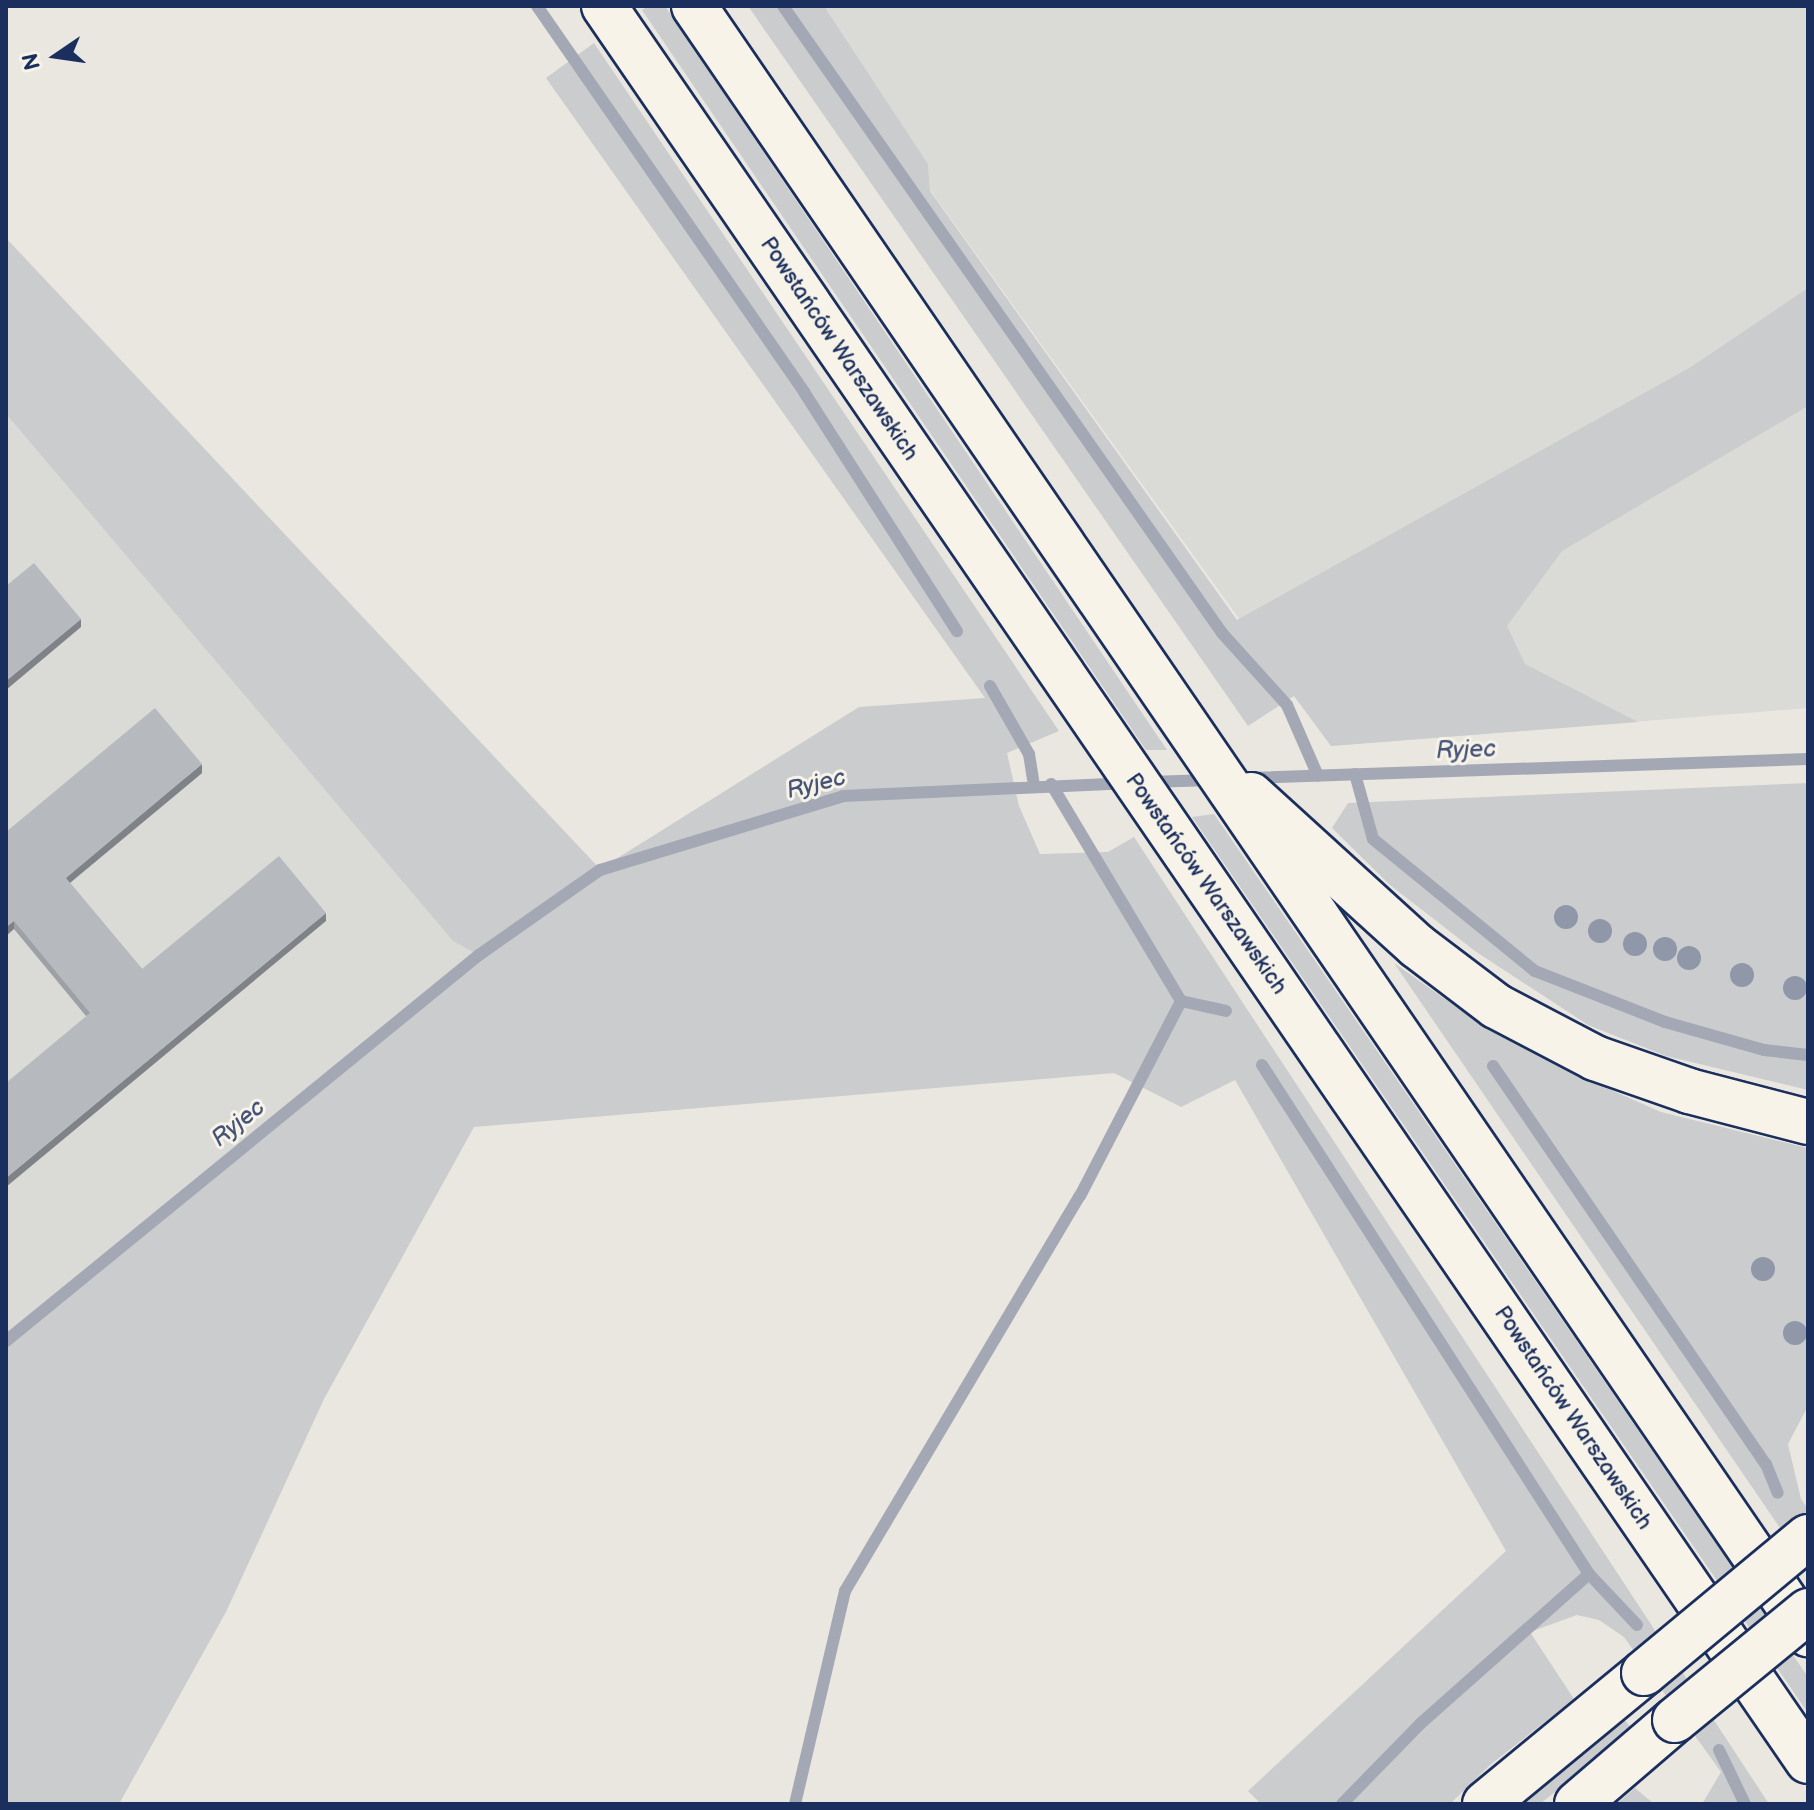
<!DOCTYPE html>
<html>
<head>
<meta charset="utf-8">
<style>
  body { margin:0 }
  #map { position:relative; width:1814px; height:1810px; overflow:hidden; background:#eae7e0; font-family:"Balsamiq Sans",sans-serif }
  div>[style] { position:absolute }
  [style*='--x'] { left:calc(var(--x)*1px); top:calc(var(--y)*1px); width:calc(var(--w)*1px); rotate:calc(var(--a)*1deg) }
  .built>* { inset:0; background:#dadad6 }
  .green>* { inset:0; background:#cbcccd }
  .stream>* { height:12px; margin:-6px; padding:0 6px; transform-origin:6px; border-radius:6px; background:#a3a8b4 }
  .roads { filter:drop-shadow(2px 0 #1b2f5e) drop-shadow(-2px 0 #1b2f5e) drop-shadow(0 2px #1b2f5e) drop-shadow(0 -2px #1b2f5e) }
  .primary>* { height:44px; margin:-22px; padding:0 22px; transform-origin:22px; border-radius:22px; background:#f7f3e8 }
  .bridges { filter:drop-shadow(2px 0 #1b2f5e) drop-shadow(-2px 0 #1b2f5e) drop-shadow(0 2px #1b2f5e) drop-shadow(0 -2px #1b2f5e) }
  .primary-bridge>* { height:44px; margin:-22px; padding:0 22px; transform-origin:22px; border-radius:22px; background:#f7f3e8 }
  .trees>* { width:24px; height:24px; margin:-12px; border-radius:50%; background:#9097a8 }
  .wall>* { inset:0; background:#9da0a4 }
  .shaded-wall>* { inset:0; background:#7f8286 }
  .building>* { inset:0; background:#b6babf }
  span { translate:-50% -50%; white-space:nowrap; text-align:center; line-height:1.15; -webkit-text-stroke:6px #f7f3e8; paint-order:stroke }
  .street-label { font-size:22px; color:#1b2f5e }
  .water-label { font-size:24px; color:#445378; font-style:italic }
  .frame { position:absolute; inset:0; border:8px solid #1b2f5e; pointer-events:none }
  .north { position:absolute; left:16px; top:16px; width:80px; height:80px; -webkit-text-stroke:6px #f7f3e8; paint-order:stroke; rotate:257deg; font-size:22px; font-weight:700; line-height:32px; text-align:center; color:#1b2f5e }
  .north::after { content:''; display:block; margin:auto; width:28px; height:36px; background:#1b2f5e; clip-path:polygon(50% 0,100% 100%,50% 72%,0 100%) }
</style>
</head>
<body>
<div id="map">
  <div class="built">
    <div style="clip-path:polygon(824px 6px,1808px 6px,1808px 708px,1331px 746px,930px 190px,928px 164px)"></div>
    <div style="clip-path:polygon(6px 414px,453px 941px,479px 955px,6px 1339px)"></div>
  </div>
  <div class="green">
    <div style="clip-path:polygon(649px 6px,665px 6px,1167px 750px,1146px 750px,642px 10px)"></div>
    <div style="clip-path:polygon(748px 6px,824px 6px,928px 164px,930px 191px,1237px 620px,1691px 367px,1808px 288px,1808px 406px,1562px 551px,1507px 626px,1525px 664px,1638px 722px,1331px 746px,1294px 696px,1248px 726px)"></div>
    <div style="clip-path:polygon(594px 43px,1059px 731px,1007px 753px,1019px 806px,1040px 854px,1108px 852px,1134px 837px,1769px 1804px,1702px 1804px,1721px 1772px,1624px 1637px,1599px 1620px,1577px 1615px,1530px 1632px,1574px 1699px,1490px 1765px,1450px 1804px,1261px 1804px,1248px 1791px,1506px 1551px,1235px 1080px,1181px 1107px,1114px 1073px,474px 1127px,324px 1399px,226px 1612px,119px 1804px,6px 1804px,6px 1339px,478px 955px,453px 941px,6px 414px,6px 238px,600px 869px,859px 707px,985px 698px,546px 78px)"></div>
    <div style="clip-path:polygon(1808px 783px,1808px 1090px,1666px 1056px,1588px 1025px,1475px 951px,1390px 885px,1332px 828px,1348px 803px)"></div>
    <div style="clip-path:polygon(1214px 814px,1808px 1677px,1808px 1713px,1192px 817px)"></div>
    <div style="clip-path:polygon(1394px 963px,1472px 1018px,1570px 1072px,1661px 1112px,1808px 1148px,1808px 1406px,1788px 1444px,1801px 1499px,1808px 1509px,1808px 1569px)"></div>
    <div style="clip-path:polygon(1623px 1718px,1632px 1729px,1540px 1804px,1522px 1804px)"></div>
    <div style="clip-path:polygon(1635px 1788px,1654px 1804px,1616px 1804px)"></div>
  </div>
  <div class="stream">
    <div style="--x:537;--y:6;--w:469;--a:55.3"></div>
    <div style="--x:804;--y:392;--w:284;--a:57.4"></div>
    <div style="--x:783;--y:6;--w:765;--a:55"></div>
    <div style="--x:1222;--y:633;--w:97;--a:47.9"></div>
    <div style="--x:1287;--y:705;--w:77;--a:66.4"></div>
    <div style="--x:990;--y:686;--w:78;--a:60.2"></div>
    <div style="--x:1029;--y:754;--w:31;--a:81"></div>
    <div style="--x:1355;--y:774;--w:67;--a:74.5"></div>
    <div style="--x:1373;--y:839;--w:209;--a:39.2"></div>
    <div style="--x:1535;--y:971;--w:140;--a:21.4"></div>
    <div style="--x:1665;--y:1022;--w:103;--a:15.8"></div>
    <div style="--x:1764;--y:1050;--w:44;--a:6.5"></div>
    <div style="--x:1248;--y:778;--w:560;--a:-1.94"></div>
    <div style="--x:1148;--y:782;--w:65;--a:-1.8"></div>
    <div style="--x:1181;--y:1001;--w:46;--a:12.5"></div>
    <div style="--x:1262;--y:1065;--w:605;--a:57.28"></div>
    <div style="--x:1589;--y:1574;--w:70;--a:46.7"></div>
    <div style="--x:1493;--y:1066;--w:483;--a:55.6"></div>
    <div style="--x:1766;--y:1464;--w:31;--a:68"></div>
    <div style="--x:6;--y:1341;--w:611;--a:-39.22"></div>
    <div style="--x:479;--y:955;--w:148;--a:-35.1"></div>
    <div style="--x:600;--y:870;--w:254;--a:-16.9"></div>
    <div style="--x:843;--y:796;--w:282;--a:-2.6"></div>
    <div style="--x:1719;--y:1750;--w:60;--a:64.3"></div>
    <div style="--x:795;--y:1804;--w:219;--a:-76.8"></div>
    <div style="--x:845;--y:1591;--w:460;--a:-59.3"></div>
    <div style="--x:1080;--y:1196;--w:220;--a:-62.6"></div>
    <div style="--x:1181;--y:1001;--w:253;--a:-120.9"></div>
    <div style="--x:1342;--y:1804;--w:112;--a:-45.7"></div>
    <div style="--x:1420;--y:1724;--w:226;--a:-41.6"></div>
  </div>
  <div class="roads">
    <div class="primary">
      <div style="--x:604;--y:6;--w:2128;--a:55.55"></div>
      <div style="--x:694;--y:6;--w:1973;--a:55.62"></div>
      <div style="--x:1251;--y:795;--w:224;--a:42.3"></div>
      <div style="--x:1417;--y:946;--w:99;--a:37.2"></div>
      <div style="--x:1496;--y:1006;--w:112;--a:27.7"></div>
      <div style="--x:1595;--y:1058;--w:100;--a:19.3"></div>
      <div style="--x:1689;--y:1091;--w:123;--a:14.6"></div>
      <div style="--x:1485;--y:1804;--w:206;--a:-39.5"></div>
      <div style="--x:1577;--y:1804;--w:129;--a:-40.6"></div>
    </div>
  </div>
  <div class="bridges">
    <div class="primary-bridge">
      <div style="--x:1644;--y:1673;--w:213;--a:-39.7"></div>
      <div style="--x:1675;--y:1720;--w:172;--a:-39.3"></div>
    </div>
  </div>
  <div class="trees">
    <div style="left:1566px;top:917px"></div>
    <div style="left:1600px;top:931px"></div>
    <div style="left:1635px;top:944px"></div>
    <div style="left:1665px;top:949px"></div>
    <div style="left:1689px;top:958px"></div>
    <div style="left:1742px;top:975px"></div>
    <div style="left:1795px;top:988px"></div>
    <div style="left:1763px;top:1269px"></div>
    <div style="left:1795px;top:1333px"></div>
  </div>
  <div class="wall">
    <div style="clip-path:polygon(202px 773px,70px 883px,142px 969px,326px 921px,86px 1016px,14px 929px,6px 832px)"></div>
  </div>
  <div class="shaded-wall">
    <div style="clip-path:polygon(81px 619px,81px 627px,6px 690px,6px 681px)"></div>
    <div style="clip-path:polygon(202px 764px,202px 773px,66px 886px,66px 878px)"></div>
    <div style="clip-path:polygon(326px 913px,326px 921px,6px 1187px,6px 1178px)"></div>
    <div style="clip-path:polygon(14px 921px,14px 929px,6px 936px,6px 927px)"></div>
  </div>
  <div class="building">
    <div style="clip-path:polygon(34px 563px,81px 619px,6px 681px,6px 586px)"></div>
    <div style="clip-path:polygon(155px 708px,202px 764px,66px 878px,142px 969px,279px 856px,326px 913px,6px 1178px,6px 1083px,90px 1013px,14px 921px,6px 927px,6px 832px)"></div>
  </div>
  <div class="street-label">
    <span style="left:839px;top:349px;rotate:56deg">Powstańców Warszawskich</span>
    <span style="left:1206px;top:884px;rotate:55deg">Powstańców Warszawskich</span>
    <span style="left:1573px;top:1418px;rotate:56deg">Powstańców Warszawskich</span>
  </div>
  <div class="water-label">
    <span style="left:1466px;top:750px;rotate:-2deg">Ryjec</span>
    <span style="left:816px;top:784px;rotate:-14deg">Ryjec</span>
    <span style="left:238px;top:1123px;rotate:-39deg">Ryjec</span>
  </div>
  <div class="frame"></div>
  <div class="north">N</div>
</div>
</body>
</html>
